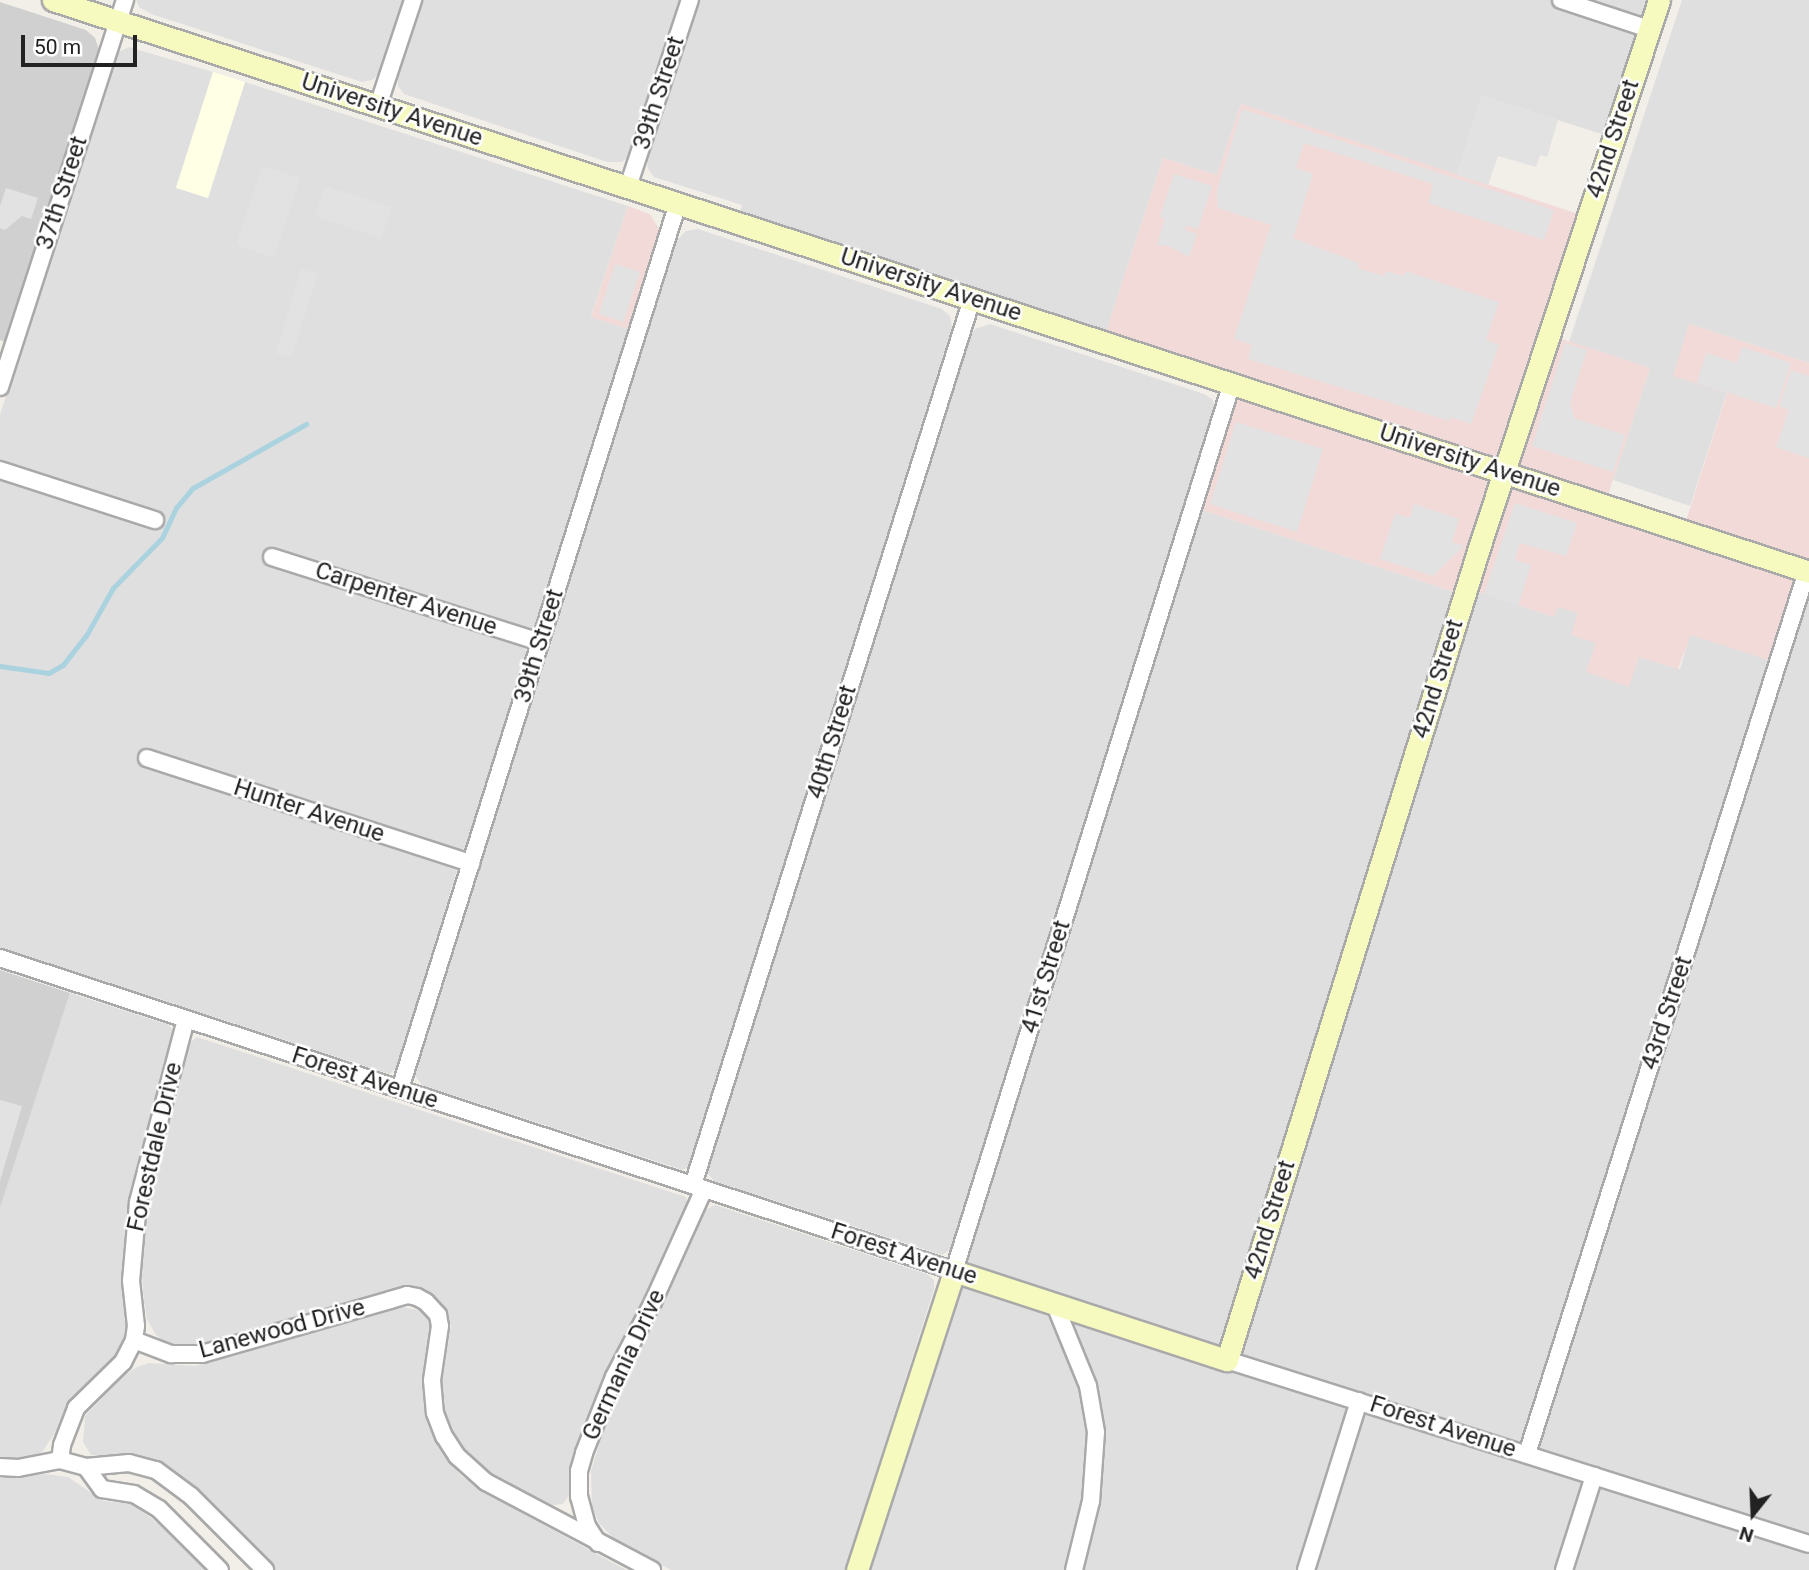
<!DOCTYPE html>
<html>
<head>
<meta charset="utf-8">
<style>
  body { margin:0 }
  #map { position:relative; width:1809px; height:1570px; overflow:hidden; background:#f2efe9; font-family:Roboto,sans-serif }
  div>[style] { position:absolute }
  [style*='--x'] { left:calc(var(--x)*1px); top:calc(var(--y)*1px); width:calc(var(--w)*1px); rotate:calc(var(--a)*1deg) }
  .residential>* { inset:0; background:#e0dfdf }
  .commercial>* { inset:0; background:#f2dad9 }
  .education>* { inset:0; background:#ffffe5 }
  .religious>* { inset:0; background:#d0d0d0 }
  .parking>* { inset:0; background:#e2e2e2 }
  .stream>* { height:4.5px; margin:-2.25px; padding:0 2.25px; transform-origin:2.25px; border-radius:2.25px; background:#aad3df }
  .roads { filter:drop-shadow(2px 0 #a9a9a9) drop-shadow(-2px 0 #a9a9a9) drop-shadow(0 2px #a9a9a9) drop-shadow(0 -2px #a9a9a9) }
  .street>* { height:16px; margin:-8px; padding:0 8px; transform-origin:8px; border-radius:8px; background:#fff }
  .secondary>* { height:21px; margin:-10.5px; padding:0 10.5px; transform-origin:10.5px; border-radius:10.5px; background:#f7fabf }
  span { translate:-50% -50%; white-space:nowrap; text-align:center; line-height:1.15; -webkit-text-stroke:5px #fff; paint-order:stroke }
  .street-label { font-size:24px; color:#222 }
  .north { position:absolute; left:1718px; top:1479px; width:70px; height:70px; -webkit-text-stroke:5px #fff; paint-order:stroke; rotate:198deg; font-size:19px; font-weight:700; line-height:28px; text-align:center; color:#222 }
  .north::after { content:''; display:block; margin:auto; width:24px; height:32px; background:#222; clip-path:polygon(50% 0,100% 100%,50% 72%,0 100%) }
  .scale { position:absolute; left:21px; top:35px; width:116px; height:32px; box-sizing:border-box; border:4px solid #222; border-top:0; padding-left:9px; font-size:21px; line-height:24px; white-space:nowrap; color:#222; -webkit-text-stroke:5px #fff; paint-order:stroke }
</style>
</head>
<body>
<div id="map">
  <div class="residential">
    <div style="clip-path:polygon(136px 0,404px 0,380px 73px,372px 80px,362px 82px,151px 14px,139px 7px)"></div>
    <div style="clip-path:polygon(423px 0,681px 0,632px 154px,622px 162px,607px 162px,404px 94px,398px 86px,398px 75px)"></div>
    <div style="clip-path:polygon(700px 0,1659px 0,1614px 138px,1482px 96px,1457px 175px,1241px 104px,1217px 175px,1163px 158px,1103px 341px,737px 222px,742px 205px,654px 177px,648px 169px,647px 159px)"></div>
    <div style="clip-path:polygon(1682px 0,1809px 0,1809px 363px,1689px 324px,1727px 392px,1690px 506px,1613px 480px,1650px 368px,1569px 342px)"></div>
    <div style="clip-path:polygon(129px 47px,213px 72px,176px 187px,207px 198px,245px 82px,628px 206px,591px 316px,628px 329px,536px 626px,530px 630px,457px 624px,525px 648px,527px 654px,466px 848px,458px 850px,150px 750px,145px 767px,457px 870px,397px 1068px,389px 1074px,0 947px,0 480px,152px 528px,157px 512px,0 461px,0 415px,114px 58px,118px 52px)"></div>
    <div style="clip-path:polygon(698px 229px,942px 309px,950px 316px,952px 327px,689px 1166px,683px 1170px,422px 1085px,415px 1076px,677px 240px,686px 231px)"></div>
    <div style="clip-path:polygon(990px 324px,1204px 394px,1212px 399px,1216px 411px,953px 1247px,942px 1255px,714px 1181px,707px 1173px,969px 338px,975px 329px)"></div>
    <div style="clip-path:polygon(1193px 507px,1464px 595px,1467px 588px,1554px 617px,1557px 606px,1578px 613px,1628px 687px,1639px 656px,1680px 669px,1690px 635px,1809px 572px,1809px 1570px,857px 1570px)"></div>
    <div style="clip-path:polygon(70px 993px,169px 1025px,175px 1034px,128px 1222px,125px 1278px,130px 1325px,124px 1350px,72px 1407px,42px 1452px,23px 1459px,0 1459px,0 1208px)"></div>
    <div style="clip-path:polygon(197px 1037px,686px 1197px,688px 1205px,671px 1246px,590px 1412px,579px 1445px,572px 1491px,563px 1504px,545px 1506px,491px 1475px,472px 1460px,457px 1441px,442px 1404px,441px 1386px,451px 1326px,442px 1306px,424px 1292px,187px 1349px,168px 1345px,156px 1335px,147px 1319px,144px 1301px,141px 1263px,144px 1225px,179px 1079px,191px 1042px)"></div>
    <div style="clip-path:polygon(715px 1205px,927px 1274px,934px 1280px,934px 1289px,845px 1570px,671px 1570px,614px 1539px,599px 1523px,592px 1507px,591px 1471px,611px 1405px,657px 1318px,705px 1210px)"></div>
    <div style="clip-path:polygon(403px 1307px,421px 1311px,433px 1324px,431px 1345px,424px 1369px,424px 1402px,435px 1441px,449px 1461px,461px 1476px,491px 1496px,626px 1570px,272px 1570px,189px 1486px,118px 1457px,91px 1455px,83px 1442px,85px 1416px,122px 1377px,137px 1367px,149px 1363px,195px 1366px)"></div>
    <div style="clip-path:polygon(47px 1474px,68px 1477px,103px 1501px,132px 1504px,172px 1534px,210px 1570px,0 1570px,0 1478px)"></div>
  </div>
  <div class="commercial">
    <div style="clip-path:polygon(1241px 104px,1588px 217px,1550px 335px,1650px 368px,1605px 504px,1683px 530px,1727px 393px,1673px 376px,1689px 324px,1809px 363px,1809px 572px,1778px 663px,1691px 635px,1678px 669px,1639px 657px,1629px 687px,1586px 672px,1596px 643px,1571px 635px,1578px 613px,1558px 607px,1554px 617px,1467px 588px,1464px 595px,1193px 507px,1232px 383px,1103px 341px,1163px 158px,1217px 175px)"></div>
    <div style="clip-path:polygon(628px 206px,650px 214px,659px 229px,628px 329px,591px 317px)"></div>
  </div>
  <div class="education">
    <div style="clip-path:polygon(213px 72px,245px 82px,208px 198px,176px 188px)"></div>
  </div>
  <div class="religious">
    <div style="clip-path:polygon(0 2px,86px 30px,95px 38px,99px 50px,5px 342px,0 340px)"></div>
    <div style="clip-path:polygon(0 970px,70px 993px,0 1208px)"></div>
  </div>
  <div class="parking">
    <div style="clip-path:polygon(1482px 96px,1558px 120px,1547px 157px,1540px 155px,1536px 167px,1498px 156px,1488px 185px,1457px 175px)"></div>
    <div style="clip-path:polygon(1242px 109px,1554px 210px,1544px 240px,1428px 203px,1433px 184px,1304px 143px,1296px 168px,1313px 174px,1293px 238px,1359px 263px,1358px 268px,1384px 276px,1386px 271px,1404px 276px,1406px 271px,1499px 302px,1486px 340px,1499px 345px,1471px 424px,1451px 417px,1449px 421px,1248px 359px,1252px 345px,1234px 339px,1271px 225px,1218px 208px,1217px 190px)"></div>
    <div style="clip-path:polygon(262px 166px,300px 178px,274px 258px,236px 245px)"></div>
    <div style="clip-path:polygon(1174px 174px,1212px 186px,1198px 229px,1186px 226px,1185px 230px,1197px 234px,1189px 257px,1168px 246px,1157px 245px,1165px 219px,1160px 217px)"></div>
    <div style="clip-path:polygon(325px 186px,392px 207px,381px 238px,315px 216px)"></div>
    <div style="clip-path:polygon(6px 188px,38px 198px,31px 219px,22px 216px,5px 230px,0 228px,0 206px)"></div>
    <div style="clip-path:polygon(615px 264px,640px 272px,623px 322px,599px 314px)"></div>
    <div style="clip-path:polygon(301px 269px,318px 274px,291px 358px,276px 353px)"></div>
    <div style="clip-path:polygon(1565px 343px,1587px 350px,1570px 402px,1574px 418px,1625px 435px,1613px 472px,1532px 446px)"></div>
    <div style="clip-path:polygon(1742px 347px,1791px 363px,1776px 408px,1697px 383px,1706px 353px,1737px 363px)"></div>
    <div style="clip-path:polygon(1791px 370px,1809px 376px,1809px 458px,1776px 447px,1789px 410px,1779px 406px)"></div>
    <div style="clip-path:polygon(1236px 422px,1323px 449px,1297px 532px,1210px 504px)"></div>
    <div style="clip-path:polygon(1515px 503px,1577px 523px,1566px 556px,1520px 543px,1515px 560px,1531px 565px,1518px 606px,1484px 594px)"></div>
    <div style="clip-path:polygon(1414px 504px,1459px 519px,1452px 542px,1464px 546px,1433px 576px,1380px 559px,1395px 514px,1410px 518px)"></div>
    <div style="clip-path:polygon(0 1100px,22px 1106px,0 1181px)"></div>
  </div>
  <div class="stream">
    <div style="--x:0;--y:666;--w:49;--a:8.1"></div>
    <div style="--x:49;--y:673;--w:16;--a:-30"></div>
    <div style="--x:63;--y:665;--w:37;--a:-52"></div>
    <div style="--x:86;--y:636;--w:55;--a:-60.6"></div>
    <div style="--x:113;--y:588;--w:70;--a:-45.6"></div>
    <div style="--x:162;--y:538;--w:33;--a:-65"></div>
    <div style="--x:176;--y:508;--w:26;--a:-50"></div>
    <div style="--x:193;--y:488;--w:130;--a:-29.5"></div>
  </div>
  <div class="roads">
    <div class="street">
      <div style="--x:1561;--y:0;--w:93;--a:18.2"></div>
      <div style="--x:378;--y:106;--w:112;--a:-71.7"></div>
      <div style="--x:628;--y:187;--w:197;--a:-71.7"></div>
      <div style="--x:0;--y:387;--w:407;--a:-72.1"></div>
      <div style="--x:0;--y:470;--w:163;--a:17.9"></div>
      <div style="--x:272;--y:557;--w:281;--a:17.6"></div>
      <div style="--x:147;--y:758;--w:341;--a:18"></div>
      <div style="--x:0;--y:958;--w:1004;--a:18.16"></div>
      <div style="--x:954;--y:1271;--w:930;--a:-72.62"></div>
      <div style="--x:400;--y:1089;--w:929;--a:-72.58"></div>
      <div style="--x:693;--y:1185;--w:929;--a:-72.52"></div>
      <div style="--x:1055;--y:1305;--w:87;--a:67.8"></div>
      <div style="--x:1088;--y:1386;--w:47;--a:80.1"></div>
      <div style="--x:1096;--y:1432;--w:69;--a:94.1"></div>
      <div style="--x:1091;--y:1501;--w:71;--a:103.8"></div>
      <div style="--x:134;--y:1340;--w:40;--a:21"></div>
      <div style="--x:171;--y:1354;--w:31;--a:0"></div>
      <div style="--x:202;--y:1354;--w:196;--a:-16"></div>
      <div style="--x:390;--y:1300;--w:18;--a:-16"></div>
      <div style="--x:407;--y:1295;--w:10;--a:11"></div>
      <div style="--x:417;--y:1297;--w:10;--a:29"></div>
      <div style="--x:426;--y:1302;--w:18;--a:47"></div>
      <div style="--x:438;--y:1315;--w:11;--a:80"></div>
      <div style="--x:440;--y:1326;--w:55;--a:98.4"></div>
      <div style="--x:432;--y:1380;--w:33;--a:85"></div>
      <div style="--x:435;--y:1413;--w:25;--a:69"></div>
      <div style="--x:444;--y:1436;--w:24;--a:57"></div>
      <div style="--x:457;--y:1456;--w:39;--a:42"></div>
      <div style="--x:486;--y:1482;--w:188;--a:27.9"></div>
      <div style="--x:1227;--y:1360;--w:610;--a:17.54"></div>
      <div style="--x:1527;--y:1454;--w:926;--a:-72.41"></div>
      <div style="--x:60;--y:1460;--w:15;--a:-82"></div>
      <div style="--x:62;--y:1445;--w:40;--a:-69"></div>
      <div style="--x:76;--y:1408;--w:66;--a:-44.4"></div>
      <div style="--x:123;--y:1362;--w:25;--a:-63"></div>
      <div style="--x:134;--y:1340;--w:14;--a:-82"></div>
      <div style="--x:136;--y:1326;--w:45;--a:-96.3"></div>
      <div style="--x:131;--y:1281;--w:79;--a:-84.9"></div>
      <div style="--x:138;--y:1202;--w:189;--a:-75.3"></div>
      <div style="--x:0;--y:1467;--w:18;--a:3"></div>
      <div style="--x:18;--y:1468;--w:43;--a:-10.8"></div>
      <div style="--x:60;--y:1460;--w:27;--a:15"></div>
      <div style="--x:86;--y:1467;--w:43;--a:-5.3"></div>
      <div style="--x:129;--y:1463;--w:28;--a:15"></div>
      <div style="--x:156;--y:1470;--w:44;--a:36.6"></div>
      <div style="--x:191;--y:1496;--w:105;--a:45"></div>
      <div style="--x:86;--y:1467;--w:27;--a:54"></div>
      <div style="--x:102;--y:1489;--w:32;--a:9"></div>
      <div style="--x:134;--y:1494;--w:29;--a:31"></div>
      <div style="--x:159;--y:1509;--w:86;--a:45"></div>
      <div style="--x:598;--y:1543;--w:20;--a:-123"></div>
      <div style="--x:587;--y:1526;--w:30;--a:-105"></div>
      <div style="--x:579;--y:1497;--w:26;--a:-90"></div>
      <div style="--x:579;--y:1471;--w:19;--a:-74"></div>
      <div style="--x:584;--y:1453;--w:82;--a:-68.5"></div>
      <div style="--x:614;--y:1377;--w:85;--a:-62.5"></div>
      <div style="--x:653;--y:1302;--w:124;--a:-65.7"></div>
      <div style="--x:1306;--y:1570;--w:177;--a:-72.6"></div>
      <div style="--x:1564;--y:1570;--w:99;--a:-72.3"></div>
    </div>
    <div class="secondary">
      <div style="--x:53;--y:0;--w:1847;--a:18.04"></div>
      <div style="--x:857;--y:1570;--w:314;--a:-72"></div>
      <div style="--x:954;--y:1271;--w:287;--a:18.1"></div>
      <div style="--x:1227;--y:1360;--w:847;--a:-72.76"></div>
      <div style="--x:1478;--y:551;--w:580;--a:-71.81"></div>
    </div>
  </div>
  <div class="street-label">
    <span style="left:659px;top:93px;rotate:-72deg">39th Street</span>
    <span style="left:392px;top:110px;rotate:18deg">University Avenue</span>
    <span style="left:1613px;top:139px;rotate:-72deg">42nd Street</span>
    <span style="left:62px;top:193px;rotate:-72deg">37th Street</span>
    <span style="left:931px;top:285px;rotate:18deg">University Avenue</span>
    <span style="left:1470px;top:461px;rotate:18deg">University Avenue</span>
    <span style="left:406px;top:599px;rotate:18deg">Carpenter Avenue</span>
    <span style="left:539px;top:646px;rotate:-73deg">39th Street</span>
    <span style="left:1438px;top:679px;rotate:-73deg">42nd Street</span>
    <span style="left:832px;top:742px;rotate:-73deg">40th Street</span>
    <span style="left:309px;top:811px;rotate:18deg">Hunter Avenue</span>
    <span style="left:1046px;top:977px;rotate:-73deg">41st Street</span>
    <span style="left:1667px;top:1013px;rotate:-72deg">43rd Street</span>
    <span style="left:365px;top:1078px;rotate:18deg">Forest Avenue</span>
    <span style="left:155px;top:1147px;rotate:-77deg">Forestdale Drive</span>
    <span style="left:1270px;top:1220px;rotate:-73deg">42nd Street</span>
    <span style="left:904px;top:1254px;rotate:18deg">Forest Avenue</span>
    <span style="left:282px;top:1329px;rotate:-15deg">Lanewood Drive</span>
    <span style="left:624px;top:1365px;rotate:-65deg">Germania Drive</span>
    <span style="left:1443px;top:1427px;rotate:18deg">Forest Avenue</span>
  </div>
  <div class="north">N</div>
  <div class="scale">50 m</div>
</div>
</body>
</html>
